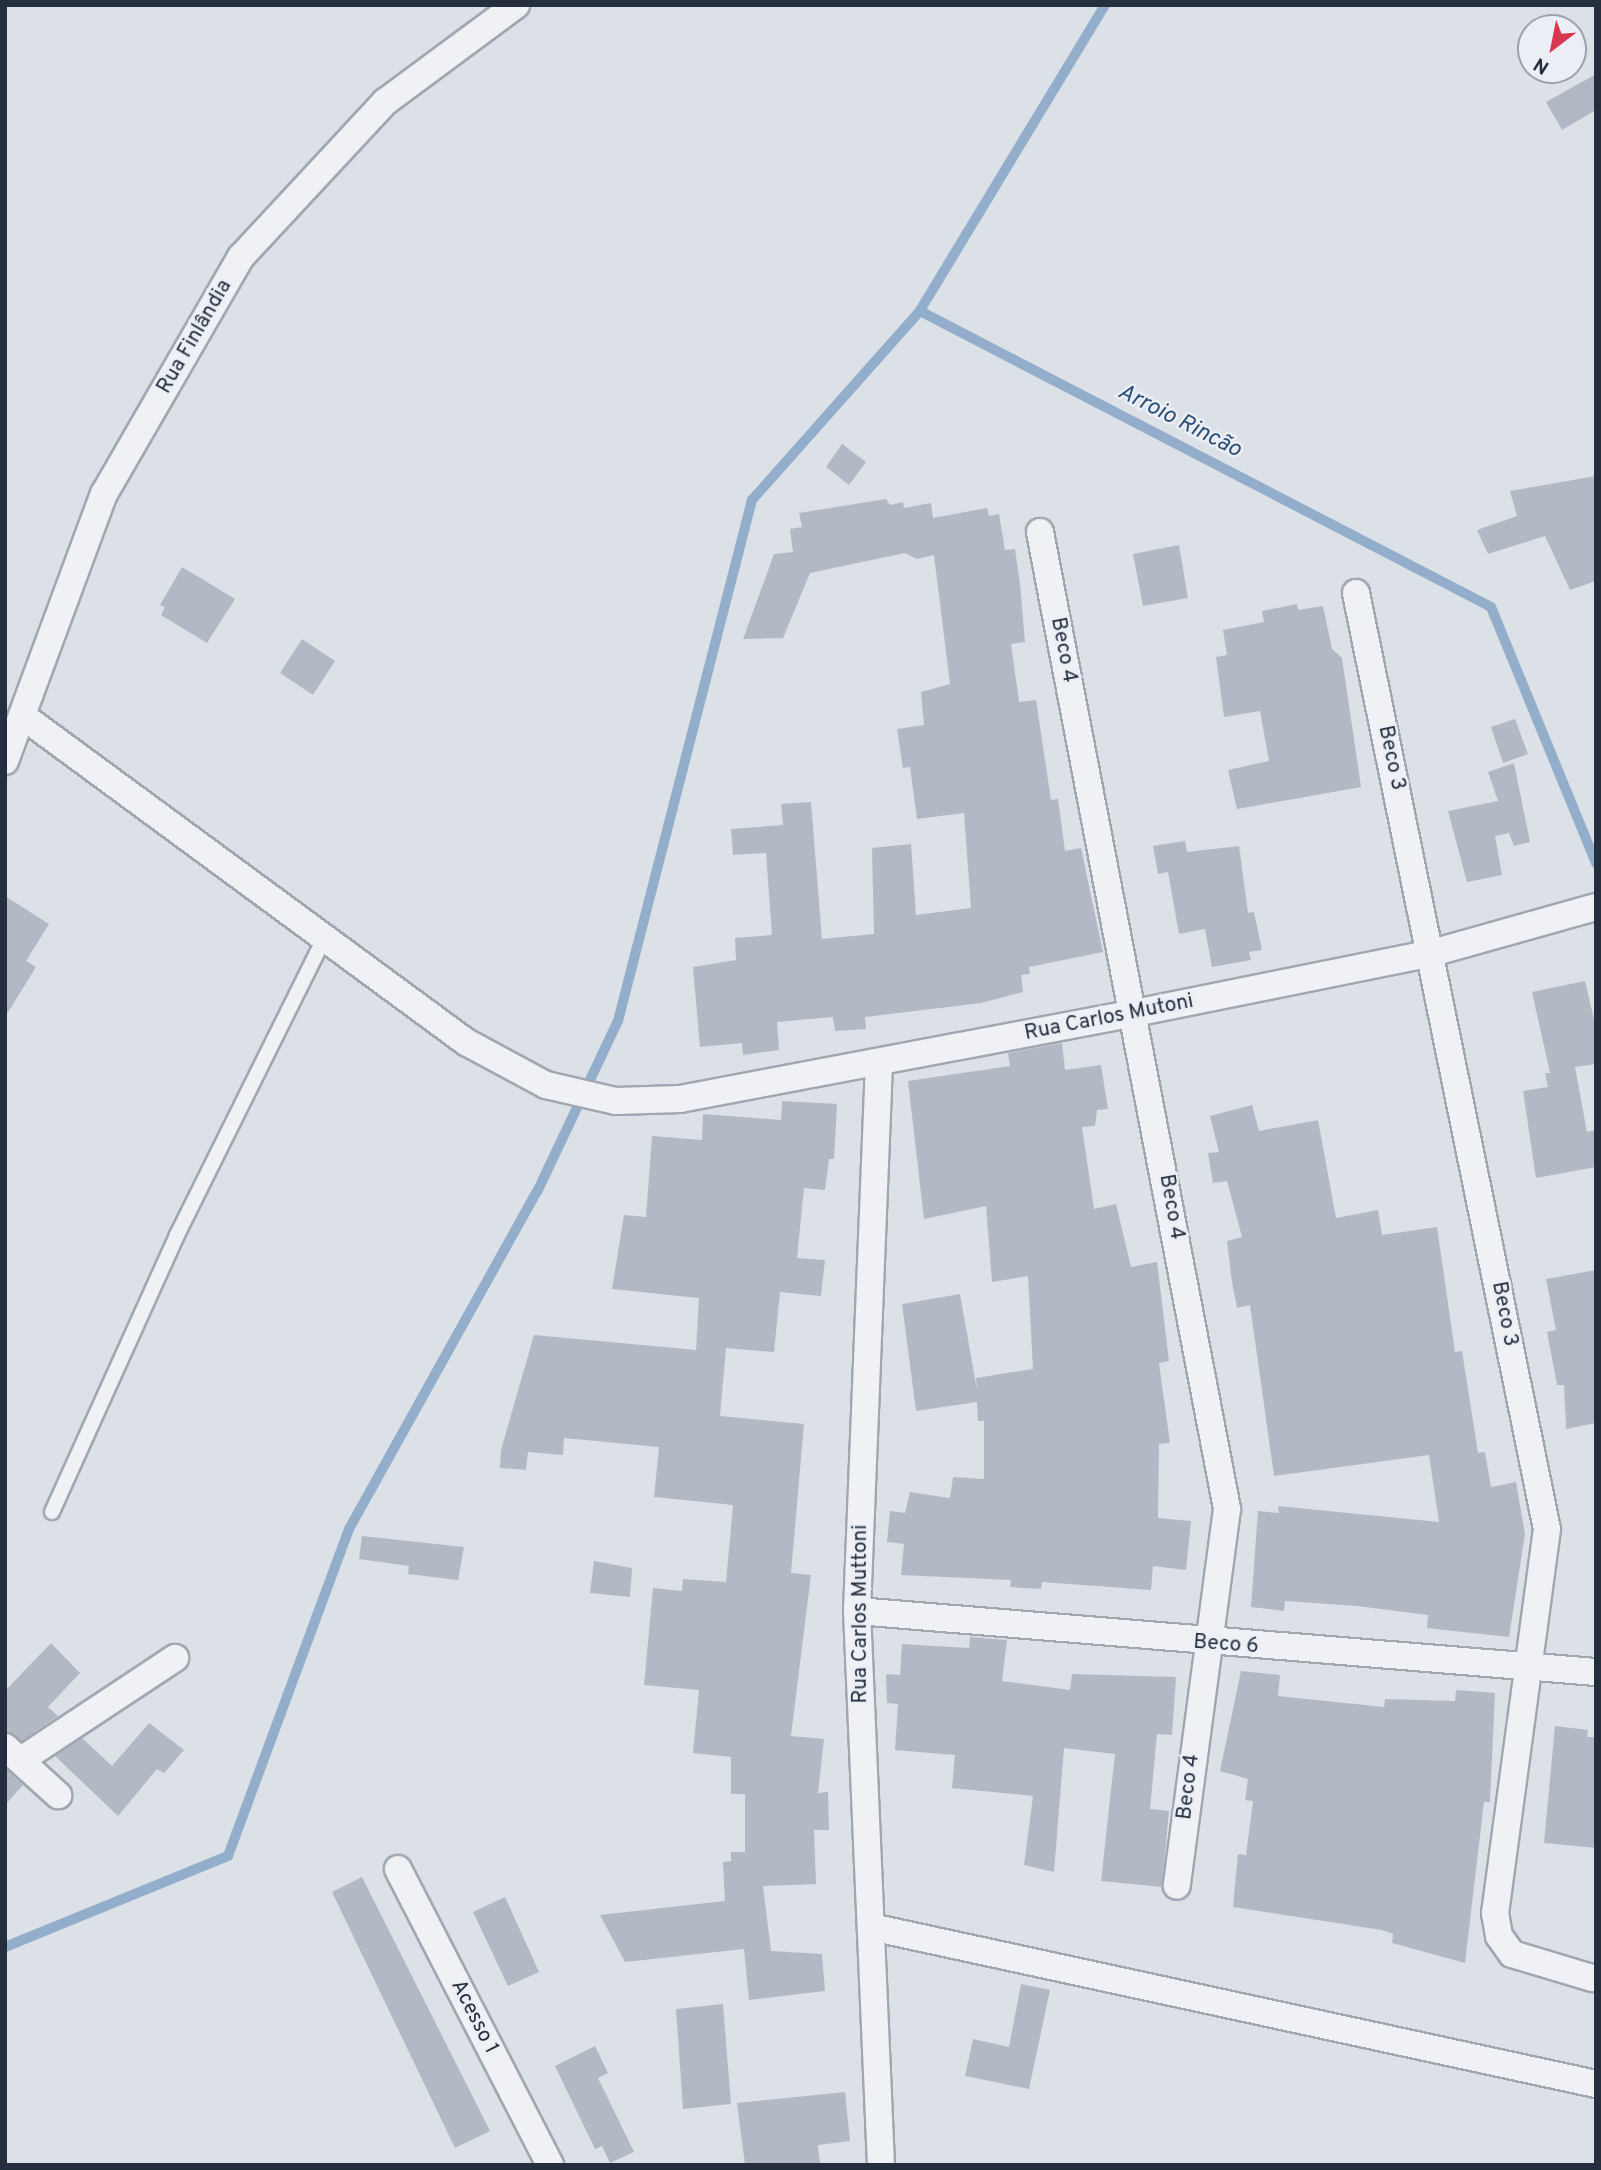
<!DOCTYPE html>
<html>
<head>
<meta charset="utf-8">
<style>
  body { margin:0 }
  #map { position:relative; width:1601px; height:2170px; overflow:hidden; background:#dce0e7; font-family:Overpass,sans-serif }
  div>[style] { position:absolute }
  [style*='--x'] { left:calc(var(--x)*1px); top:calc(var(--y)*1px); width:calc(var(--w)*1px); rotate:calc(var(--a)*1deg) }
  .stream>* { height:10px; margin:-5px; padding:0 5px; transform-origin:5px; border-radius:5px; background:#93aecb }
  .building>* { inset:0; background:#b3b9c4 }
  .roads { filter:drop-shadow(2px 0 #a1a7b1) drop-shadow(-2px 0 #a1a7b1) drop-shadow(0 2px #a1a7b1) drop-shadow(0 -2px #a1a7b1) }
  .service>* { height:14px; margin:-7px; padding:0 7px; transform-origin:7px; border-radius:7px; background:#eff1f5 }
  .minor>* { height:26px; margin:-13px; padding:0 13px; transform-origin:13px; border-radius:13px; background:#eff1f5 }
  span { translate:-50% -50%; white-space:nowrap; text-align:center; line-height:1.15; -webkit-text-stroke:5px #ebeff5; paint-order:stroke }
  .street-label { font-size:21px; color:#242e3e }
  .water-label { font-size:23px; color:#2c4d75; font-style:italic }
  .frame { position:absolute; inset:0; border:7px solid #242e3e; pointer-events:none }
  .north { position:absolute; left:1517px; top:14px; width:70px; height:70px; box-sizing:border-box; background:#ebeff5; border:2px solid #9ba2ac; border-radius:50%; rotate:212deg; font-size:19px; font-weight:700; line-height:28px; text-align:center; color:#242e3e }
  .north::after { content:''; display:block; margin:auto; width:24px; height:32px; background:#d8354e; clip-path:polygon(50% 0,100% 100%,50% 72%,0 100%) }
</style>
</head>
<body>
<div id="map">
  <div class="stream">
    <div style="--x:1105;--y:5;--w:358;--a:121.2"></div>
    <div style="--x:920;--y:311;--w:643;--a:27.4"></div>
    <div style="--x:1491;--y:607;--w:277;--a:67.7"></div>
    <div style="--x:5;--y:1947;--w:241;--a:-22.2"></div>
    <div style="--x:228;--y:1856;--w:349;--a:-69.7"></div>
    <div style="--x:349;--y:1529;--w:388;--a:-60.9"></div>
    <div style="--x:538;--y:1190;--w:187;--a:-64.7"></div>
    <div style="--x:618;--y:1021;--w:538;--a:-75.58"></div>
    <div style="--x:752;--y:500;--w:253;--a:-48.4"></div>
  </div>
  <div class="building">
    <div style="clip-path:polygon(1596px 74px,1596px 110px,1562px 130px,1546px 102px)"></div>
    <div style="clip-path:polygon(842px 444px,866px 462px,849px 485px,826px 467px)"></div>
    <div style="clip-path:polygon(1596px 476px,1596px 581px,1570px 590px,1545px 536px,1488px 554px,1477px 530px,1517px 516px,1510px 491px)"></div>
    <div style="clip-path:polygon(886px 499px,890px 505px,903px 502px,904px 508px,931px 503px,933px 518px,987px 508px,989px 516px,999px 514px,1005px 550px,1015px 549px,1020px 584px,1025px 642px,1011px 644px,1019px 702px,1036px 700px,1051px 800px,1058px 799px,1065px 851px,1081px 848px,1103px 952px,1029px 967px,1030px 974px,1021px 975px,1023px 992px,981px 1003px,865px 1017px,866px 1029px,835px 1031px,833px 1017px,777px 1022px,779px 1050px,743px 1055px,742px 1043px,700px 1047px,693px 967px,736px 960px,735px 938px,772px 935px,766px 853px,733px 855px,731px 829px,783px 825px,781px 804px,811px 802px,822px 939px,874px 934px,872px 848px,911px 844px,916px 915px,971px 908px,964px 813px,917px 819px,910px 767px,903px 768px,897px 729px,924px 725px,921px 692px,950px 684px,934px 555px,917px 559px,905px 553px,810px 573px,783px 638px,743px 639px,774px 554px,793px 552px,790px 529px,802px 527px,799px 513px)"></div>
    <div style="clip-path:polygon(1179px 545px,1188px 598px,1143px 606px,1133px 554px)"></div>
    <div style="clip-path:polygon(182px 567px,235px 599px,207px 643px,161px 615px,165px 607px,160px 605px)"></div>
    <div style="clip-path:polygon(1297px 604px,1298px 610px,1323px 606px,1332px 649px,1342px 658px,1361px 787px,1237px 809px,1228px 770px,1269px 761px,1260px 711px,1224px 717px,1216px 657px,1227px 655px,1223px 630px,1264px 622px,1262px 611px)"></div>
    <div style="clip-path:polygon(302px 639px,335px 661px,313px 695px,280px 673px)"></div>
    <div style="clip-path:polygon(1515px 719px,1528px 754px,1503px 763px,1491px 727px)"></div>
    <div style="clip-path:polygon(1514px 763px,1530px 842px,1514px 846px,1509px 833px,1495px 836px,1502px 875px,1467px 882px,1448px 811px,1498px 801px,1488px 772px)"></div>
    <div style="clip-path:polygon(1185px 841px,1187px 852px,1239px 846px,1248px 913px,1254px 912px,1262px 950px,1249px 952px,1251px 960px,1212px 967px,1205px 929px,1179px 934px,1168px 872px,1158px 874px,1153px 846px)"></div>
    <div style="clip-path:polygon(5px 896px,49px 924px,26px 961px,36px 967px,5px 1017px)"></div>
    <div style="clip-path:polygon(1585px 981px,1596px 1028px,1596px 1064px,1575px 1067px,1587px 1132px,1596px 1130px,1596px 1167px,1536px 1178px,1523px 1091px,1548px 1087px,1545px 1073px,1550px 1073px,1532px 992px)"></div>
    <div style="clip-path:polygon(1062px 1043px,1065px 1070px,1101px 1065px,1108px 1109px,1097px 1110px,1095px 1126px,1082px 1127px,1094px 1209px,1116px 1204px,1131px 1267px,1157px 1262px,1169px 1361px,1159px 1363px,1170px 1443px,1159px 1444px,1158px 1518px,1191px 1521px,1186px 1570px,1153px 1566px,1151px 1590px,1042px 1582px,1041px 1589px,1010px 1587px,1011px 1580px,901px 1575px,904px 1544px,887px 1542px,890px 1511px,905px 1513px,910px 1492px,950px 1498px,953px 1477px,984px 1479px,984px 1421px,978px 1421px,977px 1402px,916px 1411px,902px 1304px,960px 1294px,977px 1390px,976px 1378px,1033px 1369px,1028px 1276px,992px 1282px,986px 1206px,924px 1219px,908px 1081px,1010px 1066px,1008px 1053px)"></div>
    <div style="clip-path:polygon(782px 1101px,837px 1104px,834px 1159px,829px 1159px,825px 1190px,804px 1188px,797px 1258px,825px 1260px,821px 1296px,780px 1292px,774px 1352px,726px 1348px,720px 1416px,804px 1424px,791px 1573px,811px 1575px,791px 1736px,824px 1739px,818px 1793px,828px 1792px,829px 1830px,814px 1830px,816px 1884px,763px 1886px,771px 1951px,822px 1954px,825px 1991px,749px 2000px,744px 1949px,625px 1962px,600px 1915px,725px 1901px,723px 1862px,731px 1861px,731px 1852px,745px 1852px,745px 1794px,731px 1794px,731px 1757px,693px 1753px,699px 1690px,644px 1685px,653px 1588px,682px 1591px,683px 1579px,726px 1582px,733px 1505px,654px 1497px,659px 1447px,564px 1438px,563px 1455px,528px 1452px,526px 1470px,500px 1468px,501px 1450px,534px 1335px,696px 1350px,699px 1298px,612px 1289px,624px 1215px,646px 1217px,652px 1136px,702px 1140px,703px 1114px,781px 1120px)"></div>
    <div style="clip-path:polygon(1252px 1105px,1259px 1131px,1318px 1120px,1336px 1218px,1378px 1210px,1382px 1235px,1437px 1227px,1455px 1352px,1462px 1351px,1478px 1453px,1485px 1452px,1491px 1487px,1516px 1482px,1525px 1534px,1509px 1637px,1427px 1628px,1428px 1615px,1357px 1606px,1285px 1601px,1284px 1611px,1251px 1607px,1258px 1511px,1279px 1513px,1278px 1506px,1439px 1522px,1429px 1455px,1274px 1476px,1250px 1305px,1237px 1308px,1232px 1282px,1227px 1241px,1242px 1237px,1227px 1181px,1213px 1183px,1208px 1153px,1219px 1152px,1210px 1116px)"></div>
    <div style="clip-path:polygon(1596px 1270px,1596px 1423px,1566px 1429px,1564px 1385px,1557px 1385px,1547px 1332px,1556px 1330px,1546px 1279px)"></div>
    <div style="clip-path:polygon(362px 1536px,464px 1547px,458px 1580px,408px 1574px,409px 1566px,359px 1559px)"></div>
    <div style="clip-path:polygon(594px 1561px,632px 1568px,630px 1597px,590px 1593px)"></div>
    <div style="clip-path:polygon(970px 1637px,1007px 1640px,1002px 1681px,1070px 1690px,1072px 1674px,1176px 1677px,1172px 1735px,1157px 1734px,1150px 1809px,1169px 1811px,1162px 1887px,1101px 1881px,1115px 1754px,1064px 1748px,1054px 1872px,1024px 1865px,1033px 1796px,952px 1788px,955px 1755px,895px 1750px,898px 1704px,887px 1703px,886px 1674px,900px 1675px,902px 1644px,969px 1648px)"></div>
    <div style="clip-path:polygon(51px 1643px,80px 1673px,48px 1707px,58px 1716px,22px 1741px,5px 1732px,5px 1691px)"></div>
    <div style="clip-path:polygon(1241px 1671px,1280px 1675px,1278px 1696px,1384px 1707px,1385px 1699px,1455px 1701px,1456px 1690px,1495px 1693px,1490px 1802px,1484px 1802px,1465px 1963px,1392px 1943px,1393px 1934px,1382px 1930px,1233px 1907px,1238px 1854px,1246px 1855px,1253px 1801px,1245px 1800px,1248px 1779px,1220px 1771px)"></div>
    <div style="clip-path:polygon(149px 1723px,184px 1750px,164px 1773px,157px 1769px,118px 1816px,55px 1756px,82px 1738px,112px 1766px)"></div>
    <div style="clip-path:polygon(1555px 1726px,1588px 1730px,1587px 1737px,1596px 1737px,1596px 1848px,1544px 1843px)"></div>
    <div style="clip-path:polygon(5px 1768px,23px 1785px,5px 1805px)"></div>
    <div style="clip-path:polygon(362px 1877px,490px 2131px,455px 2148px,332px 1892px)"></div>
    <div style="clip-path:polygon(505px 1897px,539px 1972px,508px 1986px,473px 1912px)"></div>
    <div style="clip-path:polygon(1021px 1984px,1050px 1990px,1029px 2089px,965px 2076px,973px 2039px,1009px 2047px)"></div>
    <div style="clip-path:polygon(723px 2004px,731px 2104px,683px 2109px,676px 2009px)"></div>
    <div style="clip-path:polygon(595px 2046px,608px 2073px,598px 2078px,634px 2152px,610px 2163px,602px 2146px,595px 2149px,555px 2066px)"></div>
    <div style="clip-path:polygon(845px 2092px,850px 2141px,818px 2145px,820px 2165px,745px 2165px,737px 2103px)"></div>
  </div>
  <div class="roads">
    <div class="service">
      <div style="--x:52;--y:1512;--w:304;--a:-65.7"></div>
      <div style="--x:177;--y:1235;--w:333;--a:-63.6"></div>
    </div>
    <div class="minor">
      <div style="--x:1040;--y:532;--w:995;--a:79.16"></div>
      <div style="--x:1227;--y:1509;--w:380;--a:97.6"></div>
      <div style="--x:1356;--y:593;--w:955;--a:78.47"></div>
      <div style="--x:1547;--y:1529;--w:388;--a:97.7"></div>
      <div style="--x:1495;--y:1913;--w:23;--a:80"></div>
      <div style="--x:1499;--y:1936;--w:22;--a:54"></div>
      <div style="--x:1512;--y:1954;--w:84;--a:16.7"></div>
      <div style="--x:24;--y:717;--w:549;--a:36.33"></div>
      <div style="--x:466;--y:1042;--w:91;--a:28.3"></div>
      <div style="--x:546;--y:1085;--w:72;--a:12.9"></div>
      <div style="--x:616;--y:1101;--w:64;--a:-1.8"></div>
      <div style="--x:680;--y:1099;--w:463;--a:-10.7"></div>
      <div style="--x:1135;--y:1013;--w:303;--a:-11.4"></div>
      <div style="--x:1432;--y:953;--w:170;--a:-15.7"></div>
      <div style="--x:5;--y:761;--w:285;--a:-69.7"></div>
      <div style="--x:104;--y:494;--w:274;--a:-60"></div>
      <div style="--x:241;--y:257;--w:212;--a:-47.1"></div>
      <div style="--x:385;--y:102;--w:163;--a:-36.5"></div>
      <div style="--x:879;--y:1063;--w:548;--a:92.3"></div>
      <div style="--x:857;--y:1611;--w:555;--a:87.52"></div>
      <div style="--x:857;--y:1611;--w:742;--a:4.72"></div>
      <div style="--x:5;--y:1747;--w:72;--a:42.2"></div>
      <div style="--x:21;--y:1760;--w:185;--a:-33.5"></div>
      <div style="--x:398;--y:1869;--w:333;--a:62.8"></div>
      <div style="--x:871;--y:1927;--w:742;--a:12.22"></div>
    </div>
  </div>
  <div class="street-label">
    <span style="left:195px;top:337px;rotate:-60deg">Rua Finlândia</span>
    <span style="left:1063px;top:650px;rotate:79deg">Beco 4</span>
    <span style="left:1391px;top:758px;rotate:78deg">Beco 3</span>
    <span style="left:1109px;top:1018px;rotate:-11deg">Rua Carlos Mutoni</span>
    <span style="left:1171px;top:1207px;rotate:80deg">Beco 4</span>
    <span style="left:1504px;top:1314px;rotate:79deg">Beco 3</span>
    <span style="left:861px;top:1614px;rotate:-90deg">Rua Carlos Muttoni</span>
    <span style="left:1226px;top:1645px;rotate:4deg">Beco 6</span>
    <span style="left:1189px;top:1787px;rotate:-83deg">Beco 4</span>
    <span style="left:474px;top:2017px;rotate:63deg">Acesso 1</span>
  </div>
  <div class="water-label">
    <span style="left:1179px;top:422px;rotate:27deg">Arroio Rincão</span>
  </div>
  <div class="frame"></div>
  <div class="north">N</div>
</div>
</body>
</html>
